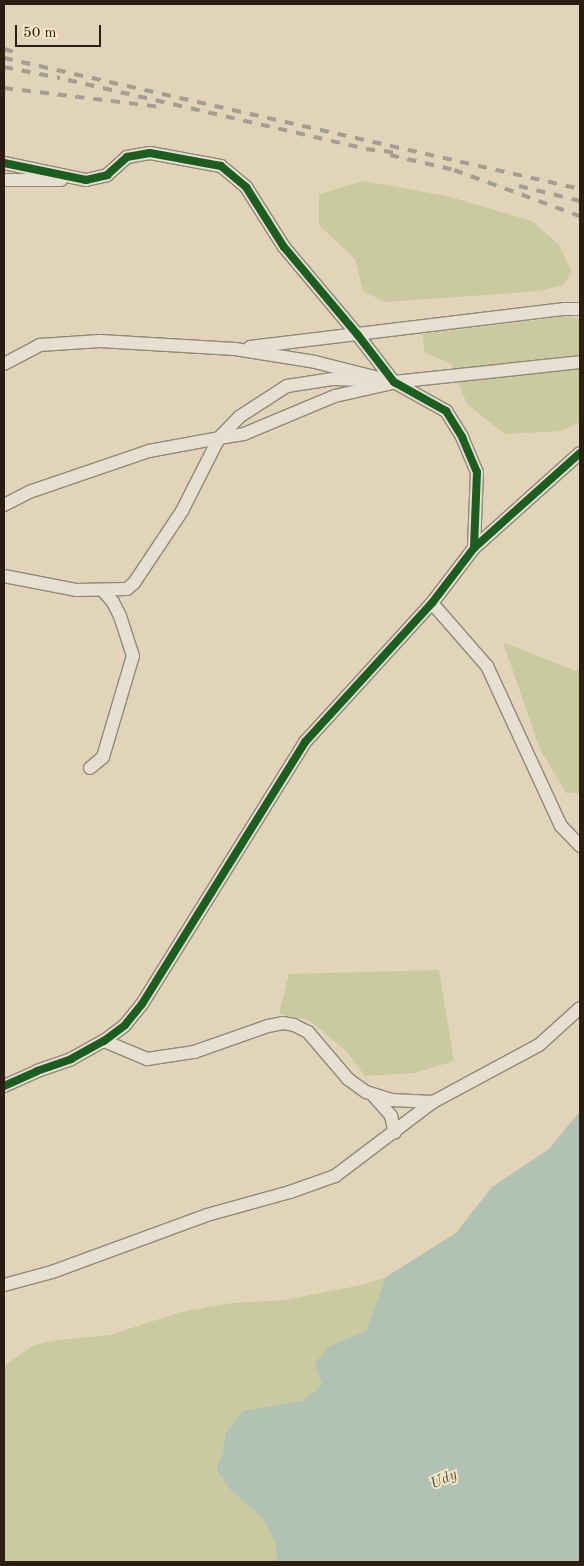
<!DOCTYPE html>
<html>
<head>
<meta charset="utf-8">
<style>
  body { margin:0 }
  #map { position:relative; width:584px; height:1566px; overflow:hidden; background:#e1d4b9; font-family:"Old Standard TT",serif }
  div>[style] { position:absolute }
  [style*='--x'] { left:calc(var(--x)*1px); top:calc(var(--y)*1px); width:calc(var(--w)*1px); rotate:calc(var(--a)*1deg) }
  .green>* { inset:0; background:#c9caa0 }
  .water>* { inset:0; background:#b1c1b3 }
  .roads { filter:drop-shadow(1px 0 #918878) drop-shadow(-1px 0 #918878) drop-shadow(0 1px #918878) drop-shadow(0 -1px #918878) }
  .street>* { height:12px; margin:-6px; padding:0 6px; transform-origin:6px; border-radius:6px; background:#e6dfd2 }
  .rail>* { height:4px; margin-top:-2px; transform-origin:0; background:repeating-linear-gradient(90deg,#a39d92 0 9px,transparent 0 18px) }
  .cycleway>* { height:8px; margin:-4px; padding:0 4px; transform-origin:4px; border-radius:4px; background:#1b5e20 }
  span { translate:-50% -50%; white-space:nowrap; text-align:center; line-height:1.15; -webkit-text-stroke:4px #f6e7c7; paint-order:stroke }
  .water-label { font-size:15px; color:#4d4c41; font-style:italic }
  .frame { position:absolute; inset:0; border:5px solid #2b1d11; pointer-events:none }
  .scale { position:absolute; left:15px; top:25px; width:86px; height:22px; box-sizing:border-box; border:2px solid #2b1d11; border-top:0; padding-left:6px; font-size:15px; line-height:18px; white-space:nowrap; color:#2b1d11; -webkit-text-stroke:4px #f6e7c7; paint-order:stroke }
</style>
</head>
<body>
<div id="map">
  <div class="green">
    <div style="clip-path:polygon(363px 181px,447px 196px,532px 221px,559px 245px,572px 272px,563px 285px,540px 291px,385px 302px,363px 291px,355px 259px,319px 225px,319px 194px)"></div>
    <div style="clip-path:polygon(569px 316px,580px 319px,580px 422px,562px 431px,505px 434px,467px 404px,451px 364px,424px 352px,423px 334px)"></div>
    <div style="clip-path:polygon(503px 642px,576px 671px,580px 667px,580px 793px,566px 793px,539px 747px)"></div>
    <div style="clip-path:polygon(439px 970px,454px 1061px,415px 1073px,365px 1076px,346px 1051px,309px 1020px,279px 1014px,289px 974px)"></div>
    <div style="clip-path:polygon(386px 1277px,366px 1331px,329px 1346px,322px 1384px,303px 1401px,242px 1411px,225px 1434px,223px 1452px,216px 1469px,232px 1492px,263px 1518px,275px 1542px,277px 1562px,4px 1562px,4px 1366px,34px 1345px,58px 1340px,110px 1335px,181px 1312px,232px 1303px,285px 1300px,362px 1285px)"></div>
  </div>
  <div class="water">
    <div style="clip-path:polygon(580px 1111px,580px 1562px,277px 1562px,275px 1542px,263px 1518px,232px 1492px,216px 1469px,223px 1452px,225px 1434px,242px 1411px,303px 1401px,322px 1384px,315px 1363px,329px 1346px,366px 1331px,386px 1277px,456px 1233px,492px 1187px,549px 1149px)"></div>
  </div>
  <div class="roads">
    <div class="street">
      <div style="--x:4;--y:163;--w:84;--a:11.7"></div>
      <div style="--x:86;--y:180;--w:22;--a:-13"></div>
      <div style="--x:107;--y:175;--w:27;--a:-42"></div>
      <div style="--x:127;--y:157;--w:23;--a:-10"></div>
      <div style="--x:150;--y:153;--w:72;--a:10.4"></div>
      <div style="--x:221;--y:166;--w:33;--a:40"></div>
      <div style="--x:246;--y:187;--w:71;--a:57.7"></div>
      <div style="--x:284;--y:247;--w:114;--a:50"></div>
      <div style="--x:357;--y:334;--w:61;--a:52.4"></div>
      <div style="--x:394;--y:382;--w:60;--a:29.1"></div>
      <div style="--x:446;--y:411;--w:31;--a:58"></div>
      <div style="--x:462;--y:437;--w:38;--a:67"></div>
      <div style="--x:477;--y:472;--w:76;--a:92.3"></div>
      <div style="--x:4;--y:180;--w:57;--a:0"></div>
      <div style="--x:250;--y:347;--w:317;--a:-6.9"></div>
      <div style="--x:565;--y:309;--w:15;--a:0"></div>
      <div style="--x:4;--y:364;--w:41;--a:-27.8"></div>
      <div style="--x:40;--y:345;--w:60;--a:-3.8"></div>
      <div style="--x:100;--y:341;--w:135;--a:3.4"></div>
      <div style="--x:235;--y:349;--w:81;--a:9.2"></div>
      <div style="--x:315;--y:362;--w:81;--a:14.2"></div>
      <div style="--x:394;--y:382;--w:187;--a:-6.1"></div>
      <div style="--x:4;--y:505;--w:31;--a:-27"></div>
      <div style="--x:32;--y:491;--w:124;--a:-18.9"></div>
      <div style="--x:149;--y:451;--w:71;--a:-10.5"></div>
      <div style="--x:219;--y:438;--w:29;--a:-46"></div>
      <div style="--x:239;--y:417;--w:57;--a:-32.9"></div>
      <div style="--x:287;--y:386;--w:46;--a:-8.8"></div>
      <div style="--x:332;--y:379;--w:32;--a:2"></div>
      <div style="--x:4;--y:576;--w:73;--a:11"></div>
      <div style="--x:76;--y:590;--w:51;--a:-1.1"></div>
      <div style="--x:127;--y:589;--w:9;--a:-41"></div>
      <div style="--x:134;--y:583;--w:87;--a:-56.3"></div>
      <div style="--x:182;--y:511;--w:82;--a:-63.1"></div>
      <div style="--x:219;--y:438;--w:25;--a:-9"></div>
      <div style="--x:244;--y:434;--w:99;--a:-22.7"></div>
      <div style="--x:335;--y:396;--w:58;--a:-12.8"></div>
      <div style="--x:432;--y:603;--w:84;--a:48.9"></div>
      <div style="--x:487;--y:666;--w:176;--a:65.2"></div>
      <div style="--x:561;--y:826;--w:28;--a:46"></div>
      <div style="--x:90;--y:768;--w:17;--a:-40"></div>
      <div style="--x:103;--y:757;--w:105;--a:-73.5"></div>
      <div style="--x:133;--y:656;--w:42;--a:-108"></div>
      <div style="--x:120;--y:616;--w:16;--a:-117"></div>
      <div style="--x:113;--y:602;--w:15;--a:-132"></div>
      <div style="--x:104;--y:1041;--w:47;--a:22.7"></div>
      <div style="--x:147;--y:1059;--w:48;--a:-8.5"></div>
      <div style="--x:194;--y:1052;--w:78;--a:-19.4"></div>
      <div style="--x:268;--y:1026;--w:15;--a:-11"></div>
      <div style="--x:283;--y:1023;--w:11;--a:10"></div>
      <div style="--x:294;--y:1025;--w:16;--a:27"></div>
      <div style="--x:308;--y:1032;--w:62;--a:49.6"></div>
      <div style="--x:348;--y:1079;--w:22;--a:36"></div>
      <div style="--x:366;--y:1092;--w:27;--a:17"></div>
      <div style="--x:392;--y:1100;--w:41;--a:2.8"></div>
      <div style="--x:4;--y:1086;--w:36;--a:-24"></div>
      <div style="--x:37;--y:1071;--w:36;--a:-19"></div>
      <div style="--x:71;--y:1059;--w:38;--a:-29"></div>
      <div style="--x:104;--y:1041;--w:26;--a:-37"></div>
      <div style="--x:125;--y:1025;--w:27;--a:-51"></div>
      <div style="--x:142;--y:1004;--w:309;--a:-58.1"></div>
      <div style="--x:305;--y:742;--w:188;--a:-47.6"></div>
      <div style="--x:432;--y:603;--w:69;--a:-52.6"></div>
      <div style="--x:474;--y:548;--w:142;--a:-41.9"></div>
      <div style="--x:373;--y:1095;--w:28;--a:49"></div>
      <div style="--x:391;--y:1116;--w:17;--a:77"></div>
      <div style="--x:4;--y:1285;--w:50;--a:-15.2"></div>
      <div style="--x:52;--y:1272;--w:165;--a:-20.2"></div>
      <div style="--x:207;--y:1215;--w:86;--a:-15.5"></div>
      <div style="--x:290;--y:1192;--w:48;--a:-19.6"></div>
      <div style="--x:335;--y:1176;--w:123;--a:-37.1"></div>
      <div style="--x:433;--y:1102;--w:120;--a:-28.3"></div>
      <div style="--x:539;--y:1045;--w:55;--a:-42.1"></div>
    </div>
  </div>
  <div class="rail">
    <div style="--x:4;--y:49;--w:14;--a:17"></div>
    <div style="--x:4;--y:58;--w:591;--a:12.81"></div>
    <div style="--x:4;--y:67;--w:57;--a:11.1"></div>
    <div style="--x:68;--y:80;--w:306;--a:13"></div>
    <div style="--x:366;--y:149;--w:31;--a:7"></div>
    <div style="--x:4;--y:88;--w:157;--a:6.9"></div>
    <div style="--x:390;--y:155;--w:66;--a:13.2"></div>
    <div style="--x:454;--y:170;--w:134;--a:20.1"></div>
    <div style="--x:519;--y:186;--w:63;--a:13.8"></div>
  </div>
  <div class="cycleway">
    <div style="--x:4;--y:163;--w:84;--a:11.7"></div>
    <div style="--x:86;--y:180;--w:22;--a:-13"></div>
    <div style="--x:107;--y:175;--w:27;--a:-42"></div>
    <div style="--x:127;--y:157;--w:23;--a:-10"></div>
    <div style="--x:150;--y:153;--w:72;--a:10.4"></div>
    <div style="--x:221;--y:166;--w:33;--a:40"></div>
    <div style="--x:246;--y:187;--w:71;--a:57.7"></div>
    <div style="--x:284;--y:247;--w:114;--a:50"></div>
    <div style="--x:357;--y:334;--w:61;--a:52.4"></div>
    <div style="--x:394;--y:382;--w:60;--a:29.1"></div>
    <div style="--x:446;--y:411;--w:31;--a:58"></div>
    <div style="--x:462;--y:437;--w:38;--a:67"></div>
    <div style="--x:477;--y:472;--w:76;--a:92.3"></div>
    <div style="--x:4;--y:1086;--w:36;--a:-24"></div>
    <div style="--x:37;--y:1071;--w:36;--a:-19"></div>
    <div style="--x:71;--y:1059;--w:38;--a:-29"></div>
    <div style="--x:104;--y:1041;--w:26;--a:-37"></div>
    <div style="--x:125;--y:1025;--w:27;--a:-51"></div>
    <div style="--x:142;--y:1004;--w:309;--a:-58.1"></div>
    <div style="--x:305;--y:742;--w:188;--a:-47.6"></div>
    <div style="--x:432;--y:603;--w:69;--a:-52.6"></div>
    <div style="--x:474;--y:548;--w:142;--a:-41.9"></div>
  </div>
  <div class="water-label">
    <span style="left:444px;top:1480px;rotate:-25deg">Udy</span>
  </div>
  <div class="frame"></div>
  <div class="scale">50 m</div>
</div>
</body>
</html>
